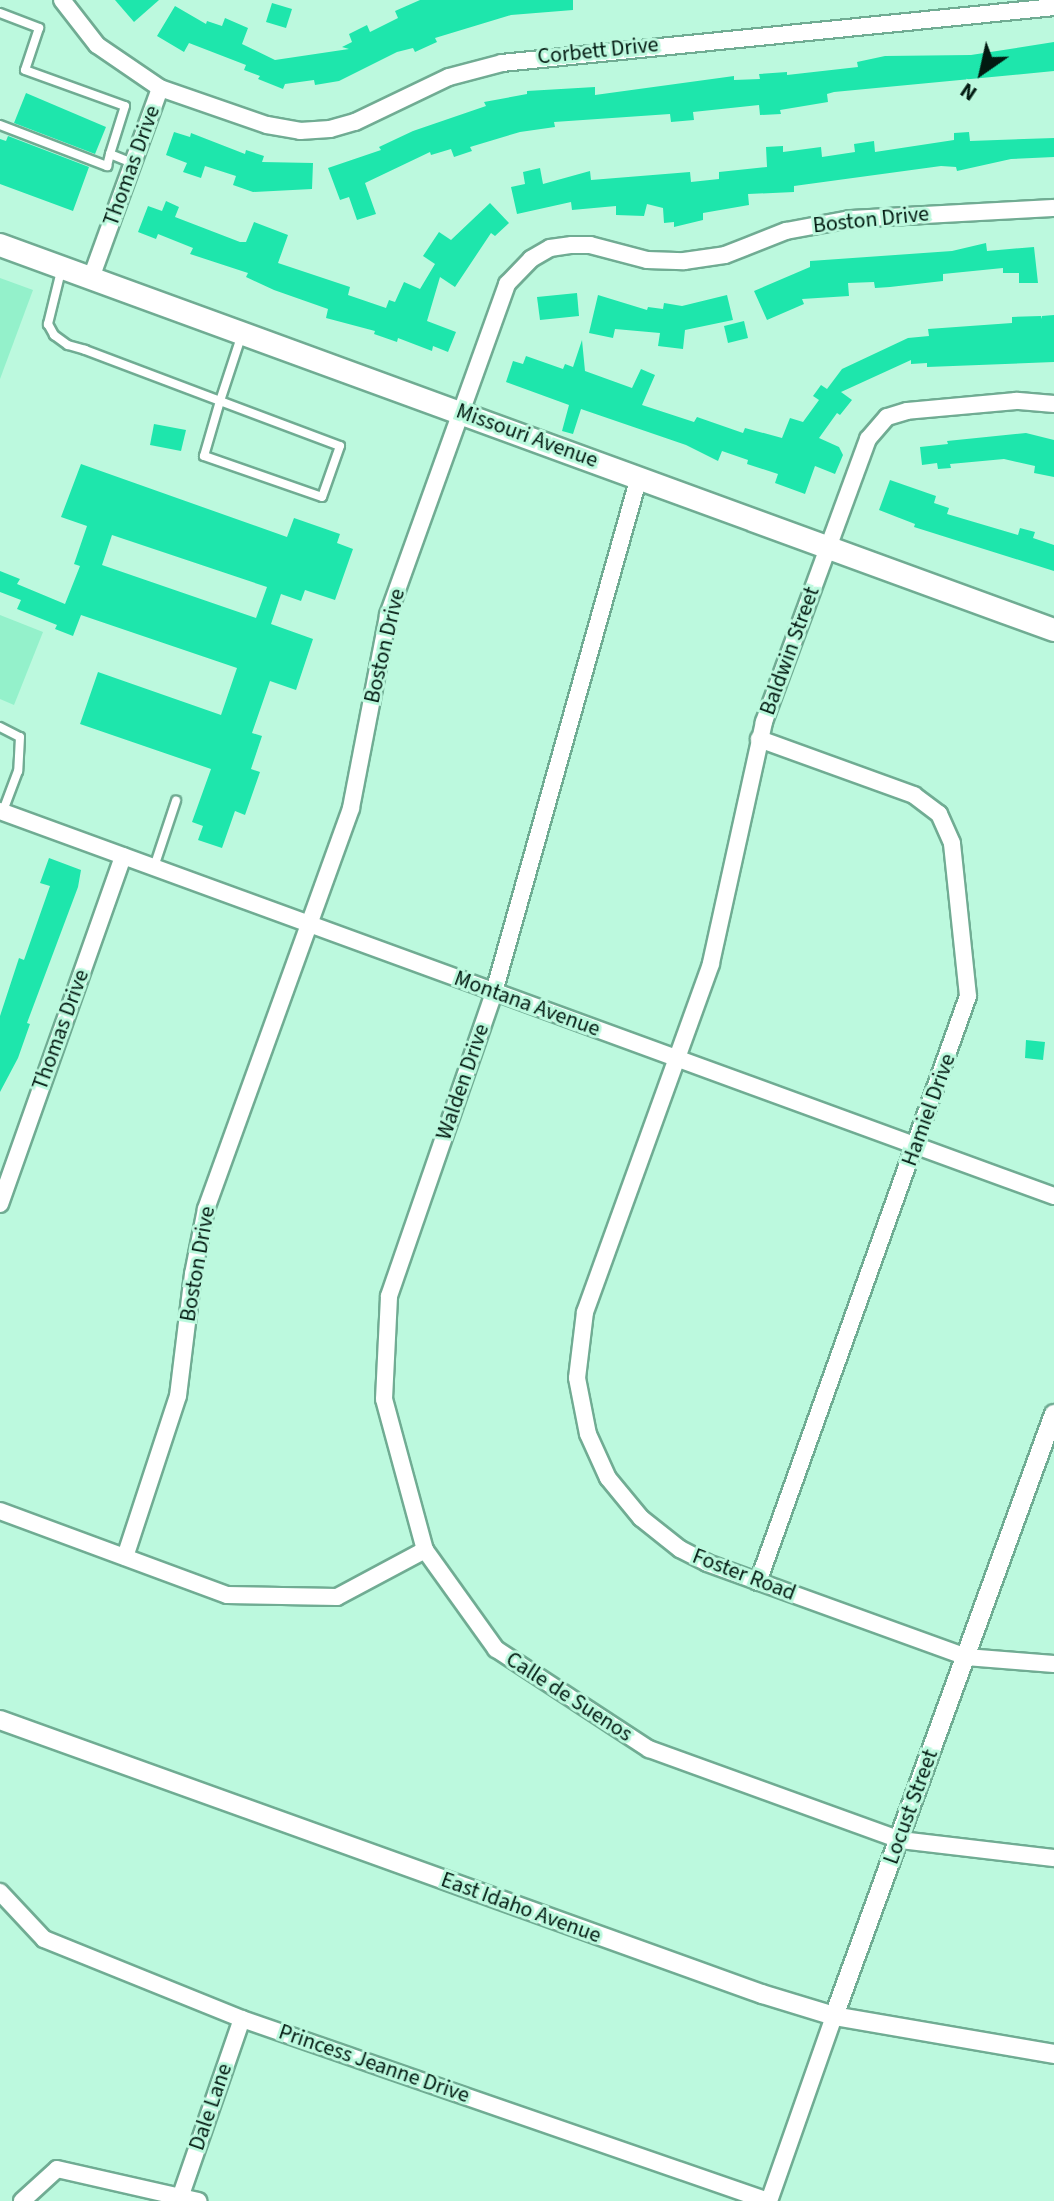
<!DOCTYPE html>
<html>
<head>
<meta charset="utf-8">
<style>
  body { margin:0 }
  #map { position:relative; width:1054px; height:2201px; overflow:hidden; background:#bcf9de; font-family:"Source Sans 3",sans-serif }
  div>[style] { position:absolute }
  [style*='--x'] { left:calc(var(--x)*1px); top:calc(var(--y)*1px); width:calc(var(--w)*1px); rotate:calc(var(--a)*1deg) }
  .green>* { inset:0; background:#94f1cb }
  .building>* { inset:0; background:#1ee6ac }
  .roads { filter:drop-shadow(2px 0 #70ac93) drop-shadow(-2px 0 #70ac93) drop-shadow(0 2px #70ac93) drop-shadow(0 -2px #70ac93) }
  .service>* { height:8px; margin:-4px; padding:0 4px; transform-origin:4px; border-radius:4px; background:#fff }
  .minor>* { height:16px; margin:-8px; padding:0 8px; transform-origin:8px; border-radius:8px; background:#fff }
  .tertiary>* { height:18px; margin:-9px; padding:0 9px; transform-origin:9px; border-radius:9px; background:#fff }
  .secondary>* { height:22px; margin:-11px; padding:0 11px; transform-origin:11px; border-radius:11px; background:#fff }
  span { translate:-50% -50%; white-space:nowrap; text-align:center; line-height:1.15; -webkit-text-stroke:6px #bcf9de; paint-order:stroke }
  .street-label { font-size:22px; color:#021a11 }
  .north { position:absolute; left:942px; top:32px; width:80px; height:80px; -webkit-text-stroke:6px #bcf9de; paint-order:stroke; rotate:214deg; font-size:22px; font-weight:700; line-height:32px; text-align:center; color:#021a11 }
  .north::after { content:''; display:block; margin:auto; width:28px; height:36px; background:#021a11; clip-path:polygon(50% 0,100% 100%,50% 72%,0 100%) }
</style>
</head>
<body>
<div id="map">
  <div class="green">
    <div style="clip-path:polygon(0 278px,33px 290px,0 379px)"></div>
    <div style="clip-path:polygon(0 615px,43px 632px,14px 705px,0 699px)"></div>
  </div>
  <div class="building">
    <div style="clip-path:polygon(115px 0,159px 0,134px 22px)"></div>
    <div style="clip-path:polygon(420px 0,573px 0,573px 10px,511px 15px,435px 38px,437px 42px,415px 52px,413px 48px,397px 52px,339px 81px,315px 85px,314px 80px,285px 84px,283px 89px,258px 79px,260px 76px,244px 70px,246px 65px,189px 43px,184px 52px,157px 36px,175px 6px,206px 24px,207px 21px,222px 26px,225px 18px,248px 28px,242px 44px,275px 60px,349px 49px,342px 47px,352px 42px,349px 34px,367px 25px,370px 32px,398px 18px,395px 11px)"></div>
    <div style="clip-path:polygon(272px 3px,292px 9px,286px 28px,266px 22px)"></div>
    <div style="clip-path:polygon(1054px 42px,1054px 71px,834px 92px,827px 94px,828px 102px,780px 110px,781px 114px,760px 115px,759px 105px,693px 112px,694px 120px,671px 122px,670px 114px,554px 122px,555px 127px,520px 132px,470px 147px,472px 151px,454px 157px,451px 149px,431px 155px,430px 152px,365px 183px,376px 214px,357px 220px,349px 197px,340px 200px,328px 168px,381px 150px,379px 147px,413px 131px,486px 106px,484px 102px,527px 94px,527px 91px,595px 87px,595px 95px,734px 76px,734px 80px,760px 79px,759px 74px,787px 72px,787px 75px,858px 67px,857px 62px,885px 56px,971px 55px)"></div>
    <div style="clip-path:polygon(26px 93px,106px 127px,95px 154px,14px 123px)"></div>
    <div style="clip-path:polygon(174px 132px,190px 137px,191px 133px,245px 154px,246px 150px,264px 156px,262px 162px,313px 163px,312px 189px,253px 192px,233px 185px,236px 176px,205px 166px,201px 178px,183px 172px,187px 163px,166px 155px)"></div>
    <div style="clip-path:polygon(969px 132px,970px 141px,1054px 138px,1054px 157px,1011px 159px,957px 171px,956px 167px,941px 166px,794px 186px,794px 192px,748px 194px,749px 205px,703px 213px,703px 220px,674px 227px,674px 222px,664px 223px,663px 208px,647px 204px,644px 216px,616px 215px,616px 206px,572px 210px,571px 202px,517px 214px,511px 187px,525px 184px,523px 172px,540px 168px,543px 184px,590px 171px,591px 180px,690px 172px,691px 182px,719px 179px,719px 172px,767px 167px,766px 147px,783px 146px,783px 152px,821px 147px,822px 157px,855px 152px,854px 144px,874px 141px,875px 152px,954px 140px,954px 133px)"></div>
    <div style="clip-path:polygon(8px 136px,89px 167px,73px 211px,0 184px,0 139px,6px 141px)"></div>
    <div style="clip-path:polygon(166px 201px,179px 207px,175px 217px,240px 242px,246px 242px,254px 222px,288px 235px,278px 263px,350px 287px,348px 295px,386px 308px,389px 300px,395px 302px,404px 282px,420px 289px,435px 264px,423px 256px,439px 232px,451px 240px,490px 203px,509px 223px,495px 236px,491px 233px,455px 287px,440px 277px,427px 321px,456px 332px,448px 352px,433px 346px,432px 351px,398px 338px,397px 342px,374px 334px,375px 331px,326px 318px,328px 309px,274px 290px,246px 277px,248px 273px,190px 254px,193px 248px,158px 234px,156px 239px,138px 232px,148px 206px,162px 211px)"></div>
    <div style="clip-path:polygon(986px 243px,987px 251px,1034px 247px,1038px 283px,1019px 283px,1019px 273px,1003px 273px,1003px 268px,943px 274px,943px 281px,890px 287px,875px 288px,874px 282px,848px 283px,849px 296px,802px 299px,804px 304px,767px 320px,754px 291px,810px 267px,810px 261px,952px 251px)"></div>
    <div style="clip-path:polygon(577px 293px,579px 316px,540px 320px,537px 297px)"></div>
    <div style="clip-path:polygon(598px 295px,647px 310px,648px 307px,663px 309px,664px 303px,682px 306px,727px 295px,733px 320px,685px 330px,683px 349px,658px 346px,660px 333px,615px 329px,613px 338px,589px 333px)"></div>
    <div style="clip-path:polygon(1054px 315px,1054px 362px,927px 367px,927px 363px,911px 364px,911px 360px,841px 392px,852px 400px,840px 415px,837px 413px,819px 438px,839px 447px,843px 455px,835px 474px,815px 466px,805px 494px,775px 483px,778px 474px,747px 464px,748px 460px,722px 451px,718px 461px,686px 445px,581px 409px,573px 434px,562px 431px,569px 405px,506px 382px,513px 361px,523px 364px,526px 356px,563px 369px,565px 364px,573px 367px,582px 340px,585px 371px,632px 388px,641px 369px,655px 375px,642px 405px,694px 422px,697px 417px,743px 433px,745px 428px,782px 438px,790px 418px,803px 422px,819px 400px,813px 396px,821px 385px,827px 389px,842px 369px,908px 338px,929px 336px,928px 329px,1012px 323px,1012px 317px,1041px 316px,1042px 319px,1042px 316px)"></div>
    <div style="clip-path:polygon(744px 321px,748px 338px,728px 343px,724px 326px)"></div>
    <div style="clip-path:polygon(154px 424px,186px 430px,181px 451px,150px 445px)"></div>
    <div style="clip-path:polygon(1026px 433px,1054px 440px,1054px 477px,1034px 473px,1035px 466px,1004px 459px,950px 464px,951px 468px,938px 469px,937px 463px,922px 465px,920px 447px,948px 444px,947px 441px)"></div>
    <div style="clip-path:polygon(evenodd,81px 464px,287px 537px,294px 518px,340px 534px,337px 543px,353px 549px,335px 600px,305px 590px,301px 601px,281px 594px,271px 624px,313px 639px,296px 690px,270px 681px,252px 733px,262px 736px,251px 769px,260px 772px,245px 815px,235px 811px,222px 848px,198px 840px,203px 826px,192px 822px,211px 769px,80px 724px,98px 672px,221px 715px,237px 668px,81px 615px,73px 636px,55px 629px,57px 625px,17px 609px,21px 600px,0 592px,0 571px,20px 579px,17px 584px,65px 604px,80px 566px,74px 564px,87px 526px,61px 517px,81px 464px,112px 535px,267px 587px,256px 618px,102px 565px,112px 535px)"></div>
    <div style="clip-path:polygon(890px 480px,936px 496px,934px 503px,949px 508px,947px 514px,1018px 535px,1020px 528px,1035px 532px,1033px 538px,1054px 545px,1054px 571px,914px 527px,915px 524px,879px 510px)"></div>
    <div style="clip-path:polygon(49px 858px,81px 870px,78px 887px,27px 1023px,30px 1024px,18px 1058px,0 1092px,0 1016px,19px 958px,24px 960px,50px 886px,40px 883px)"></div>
    <div style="clip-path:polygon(1026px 1040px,1045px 1042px,1043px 1060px,1025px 1058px)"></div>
  </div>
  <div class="roads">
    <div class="service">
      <div style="--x:0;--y:13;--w:42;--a:21"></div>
      <div style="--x:39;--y:28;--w:44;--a:108.4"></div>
      <div style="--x:25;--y:70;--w:106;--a:19.8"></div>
      <div style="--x:125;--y:106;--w:50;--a:107.4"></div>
      <div style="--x:110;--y:154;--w:24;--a:22"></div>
      <div style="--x:0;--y:125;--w:115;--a:21"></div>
      <div style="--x:107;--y:166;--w:12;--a:-76"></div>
      <div style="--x:61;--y:271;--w:55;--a:103.8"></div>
      <div style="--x:48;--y:324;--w:13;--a:61"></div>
      <div style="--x:54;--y:335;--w:17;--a:36"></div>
      <div style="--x:68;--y:345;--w:18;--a:16"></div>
      <div style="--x:85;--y:350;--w:144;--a:20.7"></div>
      <div style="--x:220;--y:401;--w:128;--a:20.6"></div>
      <div style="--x:340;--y:446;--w:54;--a:109.4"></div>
      <div style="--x:322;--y:497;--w:125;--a:-160.8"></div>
      <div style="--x:204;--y:456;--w:57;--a:-73.8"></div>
      <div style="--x:220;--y:401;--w:71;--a:-71.8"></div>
      <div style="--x:0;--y:727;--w:22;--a:27"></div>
      <div style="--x:20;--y:737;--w:34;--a:93"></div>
      <div style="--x:18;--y:771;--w:43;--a:110.6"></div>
      <div style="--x:154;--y:867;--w:70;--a:-71.6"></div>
    </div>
    <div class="minor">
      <div style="--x:62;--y:0;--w:57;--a:52.1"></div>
      <div style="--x:97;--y:45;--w:76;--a:34.3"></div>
      <div style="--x:160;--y:88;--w:113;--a:19.1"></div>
      <div style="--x:267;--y:125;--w:34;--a:10"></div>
      <div style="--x:300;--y:131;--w:30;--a:-4"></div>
      <div style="--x:330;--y:129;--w:26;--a:-16"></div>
      <div style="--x:355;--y:122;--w:104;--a:-25.6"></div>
      <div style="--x:449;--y:77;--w:55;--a:-14.8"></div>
      <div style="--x:502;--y:63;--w:555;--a:-5.79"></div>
      <div style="--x:91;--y:278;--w:202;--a:-70"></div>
      <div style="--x:1054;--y:404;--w:38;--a:-175"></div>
      <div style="--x:1016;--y:401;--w:109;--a:174.8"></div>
      <div style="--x:907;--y:411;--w:21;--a:163"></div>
      <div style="--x:887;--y:417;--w:29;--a:131"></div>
      <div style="--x:868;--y:439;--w:302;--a:110.2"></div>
      <div style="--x:764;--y:722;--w:248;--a:102.4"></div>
      <div style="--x:711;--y:964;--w:370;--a:109.9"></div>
      <div style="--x:585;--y:1312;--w:66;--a:96.9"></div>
      <div style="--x:577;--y:1378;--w:57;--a:78.9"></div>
      <div style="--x:588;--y:1434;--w:48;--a:65.6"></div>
      <div style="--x:608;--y:1478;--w:52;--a:50.5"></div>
      <div style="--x:641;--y:1518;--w:50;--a:38.5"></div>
      <div style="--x:680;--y:1549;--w:30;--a:27"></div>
      <div style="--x:707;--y:1563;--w:276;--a:19.9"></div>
      <div style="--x:966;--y:1657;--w:88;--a:4.5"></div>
      <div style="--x:0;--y:811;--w:1122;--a:20.07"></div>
      <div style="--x:0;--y:1204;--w:369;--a:-70.5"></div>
      <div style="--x:0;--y:1511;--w:242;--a:20.3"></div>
      <div style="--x:227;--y:1595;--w:110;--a:1"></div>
      <div style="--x:337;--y:1597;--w:100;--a:-28.1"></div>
      <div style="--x:425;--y:1550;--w:122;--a:54.4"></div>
      <div style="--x:496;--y:1649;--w:183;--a:33.2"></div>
      <div style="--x:649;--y:1749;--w:267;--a:19.9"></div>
      <div style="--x:900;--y:1840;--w:155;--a:6.7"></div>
      <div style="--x:425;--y:1550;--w:156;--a:-105.2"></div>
      <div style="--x:384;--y:1399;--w:103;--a:-87.2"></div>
      <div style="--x:389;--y:1296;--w:322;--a:-70.9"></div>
      <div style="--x:494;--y:992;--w:535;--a:-74.28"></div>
      <div style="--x:125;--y:1557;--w:169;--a:-71.8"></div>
      <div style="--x:178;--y:1396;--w:123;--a:-83"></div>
      <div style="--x:193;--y:1274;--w:66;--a:-78.7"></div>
      <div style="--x:206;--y:1209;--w:426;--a:-70.1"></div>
      <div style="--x:351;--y:808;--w:197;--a:-79.1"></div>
      <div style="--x:388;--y:615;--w:352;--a:-70.2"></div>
      <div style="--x:507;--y:284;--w:35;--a:-46"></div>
      <div style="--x:531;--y:259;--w:22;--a:-30"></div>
      <div style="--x:550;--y:248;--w:22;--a:-8"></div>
      <div style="--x:572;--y:245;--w:18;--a:0"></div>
      <div style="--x:590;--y:245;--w:59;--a:14.7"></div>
      <div style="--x:647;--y:260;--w:37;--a:2"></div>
      <div style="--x:684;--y:261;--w:41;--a:-8.3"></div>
      <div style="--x:725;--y:255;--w:66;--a:-21.5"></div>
      <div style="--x:786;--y:231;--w:65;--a:-10.6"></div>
      <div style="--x:850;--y:219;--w:204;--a:-3.1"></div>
      <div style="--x:758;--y:1582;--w:622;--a:-70.28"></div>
      <div style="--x:968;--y:996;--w:154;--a:-96"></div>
      <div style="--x:952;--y:843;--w:32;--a:-114"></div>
      <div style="--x:939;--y:814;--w:31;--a:-143"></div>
      <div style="--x:914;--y:795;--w:165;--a:-160.1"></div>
      <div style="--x:0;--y:1892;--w:64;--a:46.9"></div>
      <div style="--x:44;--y:1939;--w:214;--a:22"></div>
      <div style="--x:242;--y:2019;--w:557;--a:19.09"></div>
      <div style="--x:181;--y:2195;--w:186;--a:-70.9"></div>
      <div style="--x:22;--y:2201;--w:47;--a:-42.4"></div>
      <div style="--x:57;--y:2169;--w:145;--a:12.8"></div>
      <div style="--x:769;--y:2201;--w:196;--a:-70.6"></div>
    </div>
    <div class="tertiary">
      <div style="--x:0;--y:1720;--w:810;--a:19.78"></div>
      <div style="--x:762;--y:1994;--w:75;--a:17"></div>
      <div style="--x:834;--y:2016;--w:223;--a:9.8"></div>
      <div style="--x:834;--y:2016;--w:641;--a:-69.93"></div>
    </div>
    <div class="secondary">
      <div style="--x:0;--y:245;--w:1122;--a:20.07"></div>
    </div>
  </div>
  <div class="street-label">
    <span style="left:598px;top:51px;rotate:-6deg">Corbett Drive</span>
    <span style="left:132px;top:166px;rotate:-70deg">Thomas Drive</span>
    <span style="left:871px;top:220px;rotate:-6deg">Boston Drive</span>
    <span style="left:527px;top:436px;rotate:20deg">Missouri Avenue</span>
    <span style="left:385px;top:646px;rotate:-77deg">Boston Drive</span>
    <span style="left:790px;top:651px;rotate:-70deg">Baldwin Street</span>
    <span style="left:527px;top:1004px;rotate:20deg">Montana Avenue</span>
    <span style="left:61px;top:1030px;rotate:-70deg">Thomas Drive</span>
    <span style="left:463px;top:1082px;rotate:-71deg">Walden Drive</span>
    <span style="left:929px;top:1110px;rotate:-70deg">Hamiel Drive</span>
    <span style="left:198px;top:1264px;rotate:-80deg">Boston Drive</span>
    <span style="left:744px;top:1575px;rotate:21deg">Foster Road</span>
    <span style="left:569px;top:1697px;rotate:33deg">Calle de Suenos</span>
    <span style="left:911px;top:1807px;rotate:-70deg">Locust Street</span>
    <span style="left:521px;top:1908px;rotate:20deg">East Idaho Avenue</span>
    <span style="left:374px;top:2064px;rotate:19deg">Princess Jeanne Drive</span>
    <span style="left:211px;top:2107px;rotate:-71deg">Dale Lane</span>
  </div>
  <div class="north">N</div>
</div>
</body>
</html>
